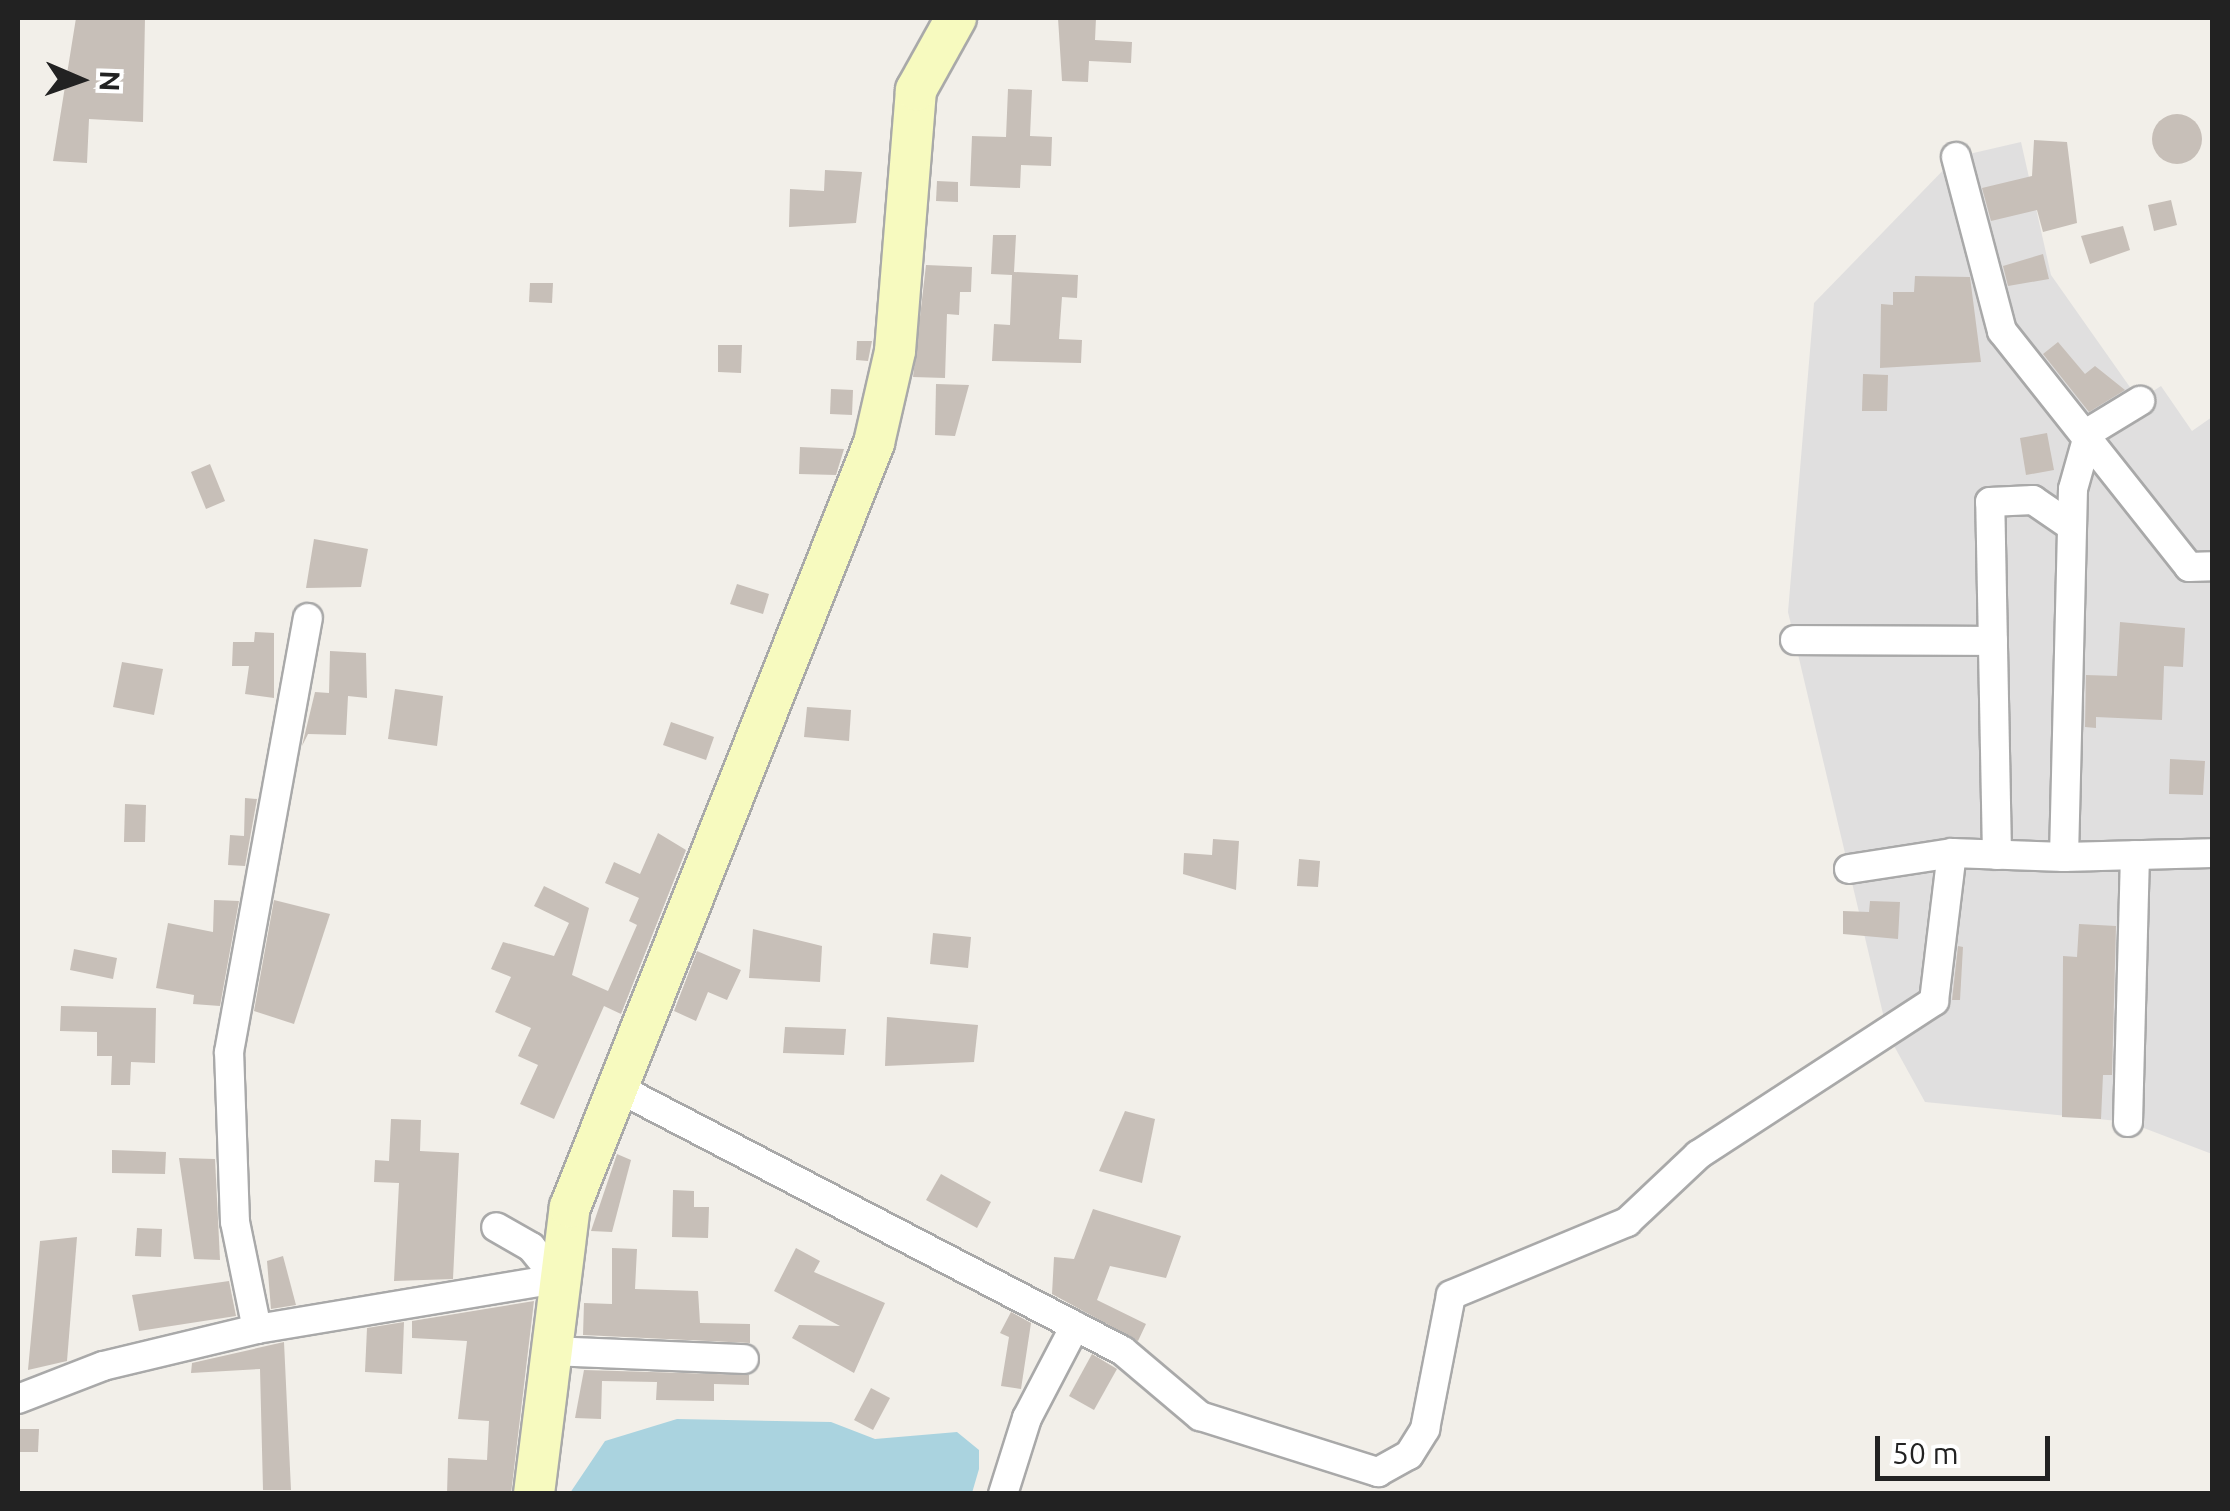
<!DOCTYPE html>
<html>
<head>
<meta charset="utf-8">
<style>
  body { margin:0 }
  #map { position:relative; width:2230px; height:1511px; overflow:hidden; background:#f2efe9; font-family:Ubuntu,sans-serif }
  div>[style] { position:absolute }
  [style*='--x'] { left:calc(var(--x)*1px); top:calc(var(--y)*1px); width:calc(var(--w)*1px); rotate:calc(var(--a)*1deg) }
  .residential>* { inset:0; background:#e0dfdf }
  .water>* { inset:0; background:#aad3df }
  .building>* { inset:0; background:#c7bfb8 }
  .round { border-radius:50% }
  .roads { filter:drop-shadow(2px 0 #a9a9a9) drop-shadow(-2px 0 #a9a9a9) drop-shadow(0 2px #a9a9a9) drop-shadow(0 -2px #a9a9a9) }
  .street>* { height:28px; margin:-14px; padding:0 14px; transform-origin:14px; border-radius:14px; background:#fff }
  .secondary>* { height:40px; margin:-20px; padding:0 20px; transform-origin:20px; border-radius:20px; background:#f7fabf }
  span { translate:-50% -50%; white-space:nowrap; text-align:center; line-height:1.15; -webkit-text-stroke:10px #fff; paint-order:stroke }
  .frame { position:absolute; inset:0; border:20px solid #222; pointer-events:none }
  .north { position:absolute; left:30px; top:30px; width:100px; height:100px; -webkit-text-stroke:8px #fff; paint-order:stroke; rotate:92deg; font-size:28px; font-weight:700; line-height:40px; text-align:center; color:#222 }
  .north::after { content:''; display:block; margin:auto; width:35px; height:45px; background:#222; clip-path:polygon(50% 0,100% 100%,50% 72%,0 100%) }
  .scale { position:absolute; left:1875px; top:1436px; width:175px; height:45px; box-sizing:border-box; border:5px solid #222; border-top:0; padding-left:12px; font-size:30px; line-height:35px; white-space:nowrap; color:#222; -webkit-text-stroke:8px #fff; paint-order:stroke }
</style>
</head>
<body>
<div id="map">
  <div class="residential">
    <div style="clip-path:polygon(2021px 142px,2051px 275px,2139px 400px,2161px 386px,2192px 431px,2212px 417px,2212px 1154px,2128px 1122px,1925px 1102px,1888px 1035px,1788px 612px,1814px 303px,1956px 157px)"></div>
  </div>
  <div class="water">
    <div style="clip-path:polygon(677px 1419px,831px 1422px,875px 1439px,957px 1432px,979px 1450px,979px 1469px,972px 1493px,570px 1493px,605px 1441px)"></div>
  </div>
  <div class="building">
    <div style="clip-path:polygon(76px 18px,145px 18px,143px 122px,89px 119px,87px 163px,53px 161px)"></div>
    <div style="clip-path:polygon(1058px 18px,1096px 18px,1095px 40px,1132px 42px,1131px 63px,1089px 61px,1088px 82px,1062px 81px)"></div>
    <div style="clip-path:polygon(1008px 89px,1032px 90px,1030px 136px,1052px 137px,1051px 166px,1021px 165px,1020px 188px,970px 186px,972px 136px,1006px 137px)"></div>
    <div class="round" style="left:2152px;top:114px;width:50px;height:50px"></div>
    <div style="clip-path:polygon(2034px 140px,2067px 142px,2077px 223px,2043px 232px,2037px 210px,1991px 221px,1982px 188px,2032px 176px)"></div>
    <div style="clip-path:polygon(825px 170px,862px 172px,856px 223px,789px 227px,790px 189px,824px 191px)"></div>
    <div style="clip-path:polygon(937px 181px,958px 182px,958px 202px,936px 201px)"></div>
    <div style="clip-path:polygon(2171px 200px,2177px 225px,2154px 231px,2148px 205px)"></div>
    <div style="clip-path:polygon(2123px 226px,2130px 250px,2090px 264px,2081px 236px)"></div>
    <div style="clip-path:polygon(993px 235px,1016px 235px,1014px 272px,1078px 275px,1077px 298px,1062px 297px,1059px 339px,1082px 340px,1081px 363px,992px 361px,994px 324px,1010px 325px,1012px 275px,991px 274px)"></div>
    <div style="clip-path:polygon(2043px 254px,2049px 279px,2008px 286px,2003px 266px)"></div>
    <div style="clip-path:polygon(926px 265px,972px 267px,971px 292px,960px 292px,959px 315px,947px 314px,945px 378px,913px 377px)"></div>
    <div style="clip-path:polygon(1915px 276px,1970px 277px,1981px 362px,1880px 368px,1881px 304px,1893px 305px,1893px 292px,1914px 292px)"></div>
    <div style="clip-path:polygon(530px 283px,553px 283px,552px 303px,529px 302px)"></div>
    <div style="clip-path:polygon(857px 341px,872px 341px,868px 361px,856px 360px)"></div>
    <div style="clip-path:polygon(2058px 342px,2085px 374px,2095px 366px,2125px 390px,2089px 412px,2043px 354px)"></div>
    <div style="clip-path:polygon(718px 345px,742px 345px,741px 373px,718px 372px)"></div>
    <div style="clip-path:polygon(1863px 374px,1888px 375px,1887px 411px,1862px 411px)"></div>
    <div style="clip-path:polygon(936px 384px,969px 385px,955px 436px,935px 435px)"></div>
    <div style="clip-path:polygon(831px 389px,853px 390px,852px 415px,830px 414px)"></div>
    <div style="clip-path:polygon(2047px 433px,2054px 470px,2026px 475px,2020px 438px)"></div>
    <div style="clip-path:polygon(800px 447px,844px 449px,836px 475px,799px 474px)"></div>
    <div style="clip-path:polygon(210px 464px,225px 501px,206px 509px,191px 472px)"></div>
    <div style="clip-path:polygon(314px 539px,368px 549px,361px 587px,306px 588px)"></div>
    <div style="clip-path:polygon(737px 584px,769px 594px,763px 614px,730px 604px)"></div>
    <div style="clip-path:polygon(2120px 622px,2185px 628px,2183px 667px,2164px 666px,2162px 720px,2096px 717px,2096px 728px,2085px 727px,2086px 675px,2117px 676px)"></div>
    <div style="clip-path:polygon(255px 632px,274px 633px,274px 698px,245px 694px,249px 666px,232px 666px,233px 642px,254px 642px)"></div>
    <div style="clip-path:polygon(330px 651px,366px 653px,367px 698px,348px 696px,346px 735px,308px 734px,302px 746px,315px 692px,329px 693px)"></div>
    <div style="clip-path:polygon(122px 662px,163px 669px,154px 715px,113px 707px)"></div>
    <div style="clip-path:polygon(395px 689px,443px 696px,437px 746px,388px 739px)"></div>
    <div style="clip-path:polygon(807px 707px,851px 710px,849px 741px,804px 737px)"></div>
    <div style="clip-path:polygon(671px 722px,714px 737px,706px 760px,663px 745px)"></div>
    <div style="clip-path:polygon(2170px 759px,2205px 761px,2203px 795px,2169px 794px)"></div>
    <div style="clip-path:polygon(245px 798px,257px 799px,245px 866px,228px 865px,230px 835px,244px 836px)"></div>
    <div style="clip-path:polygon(125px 804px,146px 805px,145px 842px,124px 842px)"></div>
    <div style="clip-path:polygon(658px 833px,686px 850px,621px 1014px,604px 1006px,554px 1119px,520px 1104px,538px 1065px,518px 1056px,531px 1028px,495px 1012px,511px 977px,491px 969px,503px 942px,554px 956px,569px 923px,534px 906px,544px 886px,589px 908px,572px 975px,608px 991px,637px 925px,629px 921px,639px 898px,605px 883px,614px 862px,640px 874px)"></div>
    <div style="clip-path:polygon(1213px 839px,1239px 841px,1236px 890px,1183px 874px,1184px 853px,1212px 855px)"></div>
    <div style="clip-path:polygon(1299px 859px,1320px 861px,1318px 887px,1297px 886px)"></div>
    <div style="clip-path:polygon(214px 900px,239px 901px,220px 1006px,193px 1004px,194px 995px,156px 988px,168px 923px,213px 932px)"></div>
    <div style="clip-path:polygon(274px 900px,330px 914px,294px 1024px,254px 1011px)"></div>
    <div style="clip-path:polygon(1870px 901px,1900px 902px,1898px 939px,1843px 934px,1843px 911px,1869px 912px)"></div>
    <div style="clip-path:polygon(2079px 924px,2116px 926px,2112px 1075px,2103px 1075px,2101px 1119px,2062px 1117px,2063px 956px,2077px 957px)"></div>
    <div style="clip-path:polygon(753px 929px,822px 946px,820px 982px,749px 978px)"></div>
    <div style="clip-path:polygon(933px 933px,971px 937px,968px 968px,930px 964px)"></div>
    <div style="clip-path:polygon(1958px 946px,1963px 947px,1960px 1000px,1952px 1000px)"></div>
    <div style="clip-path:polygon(74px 949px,117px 958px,113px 979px,70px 970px)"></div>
    <div style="clip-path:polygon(697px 951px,741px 970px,727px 1000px,708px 992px,696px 1021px,674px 1011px)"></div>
    <div style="clip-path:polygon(61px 1006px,156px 1008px,155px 1063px,131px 1062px,130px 1085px,111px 1085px,112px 1056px,97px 1056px,97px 1032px,60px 1031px)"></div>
    <div style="clip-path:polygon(887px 1017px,978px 1025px,974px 1062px,885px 1066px)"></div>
    <div style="clip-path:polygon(785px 1027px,846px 1029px,844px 1055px,783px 1053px)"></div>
    <div style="clip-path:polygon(1125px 1111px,1155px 1119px,1142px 1183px,1099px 1171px)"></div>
    <div style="clip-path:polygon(391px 1119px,421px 1120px,420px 1151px,459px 1153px,453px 1279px,394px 1281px,399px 1183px,374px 1182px,375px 1160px,389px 1161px)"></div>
    <div style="clip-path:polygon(112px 1150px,166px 1152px,165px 1174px,112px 1173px)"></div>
    <div style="clip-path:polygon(617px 1154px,631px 1160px,612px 1232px,591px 1231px)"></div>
    <div style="clip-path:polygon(179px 1158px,215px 1159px,220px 1260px,194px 1259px)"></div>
    <div style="clip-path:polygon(941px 1174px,991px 1202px,977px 1228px,926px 1200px)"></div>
    <div style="clip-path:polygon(673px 1190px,694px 1191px,694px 1207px,709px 1207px,708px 1238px,672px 1237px)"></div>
    <div style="clip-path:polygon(1093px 1209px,1181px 1236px,1166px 1278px,1110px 1266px,1097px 1300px,1146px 1324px,1138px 1341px,1052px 1294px,1054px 1257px,1074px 1259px)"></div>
    <div style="clip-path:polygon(137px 1228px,162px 1229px,161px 1257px,135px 1256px)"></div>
    <div style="clip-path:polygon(77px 1237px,67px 1361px,28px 1370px,40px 1241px)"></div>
    <div style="clip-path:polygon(612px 1248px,637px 1249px,635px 1289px,698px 1291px,700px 1323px,750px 1324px,750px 1343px,583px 1335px,584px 1303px,612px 1304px)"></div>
    <div style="clip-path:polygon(796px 1248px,820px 1261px,814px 1272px,885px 1303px,854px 1373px,792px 1338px,799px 1325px,840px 1326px,774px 1291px)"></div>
    <div style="clip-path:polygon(283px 1256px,296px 1305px,271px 1309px,267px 1261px)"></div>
    <div style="clip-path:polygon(229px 1281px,236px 1316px,139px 1331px,132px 1295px)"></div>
    <div style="clip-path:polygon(534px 1301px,511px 1494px,447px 1494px,448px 1458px,487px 1460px,489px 1421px,458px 1419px,467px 1341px,412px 1338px,412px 1321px)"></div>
    <div style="clip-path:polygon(1011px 1312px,1031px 1323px,1021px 1389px,1001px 1386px,1009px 1337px,1000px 1333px)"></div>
    <div style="clip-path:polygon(404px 1322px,402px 1374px,365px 1372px,367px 1328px)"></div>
    <div style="clip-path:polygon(284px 1342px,291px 1490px,263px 1490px,260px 1369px,191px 1373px,192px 1363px)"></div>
    <div style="clip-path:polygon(1092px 1354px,1117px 1369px,1094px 1410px,1069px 1396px)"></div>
    <div style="clip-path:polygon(584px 1370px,749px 1375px,749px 1385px,714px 1384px,714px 1401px,656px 1400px,657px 1382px,602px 1381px,601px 1419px,575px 1418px)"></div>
    <div style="clip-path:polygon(871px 1388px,890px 1398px,873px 1430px,854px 1420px)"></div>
    <div style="clip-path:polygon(18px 1429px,39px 1429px,38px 1452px,18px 1452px)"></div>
  </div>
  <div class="roads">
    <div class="street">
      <div style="--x:1956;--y:157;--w:180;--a:75.2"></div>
      <div style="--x:2002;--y:331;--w:301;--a:51.6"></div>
      <div style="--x:2189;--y:567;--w:23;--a:-2"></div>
      <div style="--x:1795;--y:640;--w:198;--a:0.3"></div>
      <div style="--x:1997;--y:855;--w:353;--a:-91.1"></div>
      <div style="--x:1990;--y:502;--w:43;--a:-2.7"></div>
      <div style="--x:2033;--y:500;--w:42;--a:34.4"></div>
      <div style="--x:2064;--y:857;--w:148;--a:-1.5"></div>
      <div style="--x:1849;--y:869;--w:104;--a:-8.8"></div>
      <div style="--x:1952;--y:853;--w:112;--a:2"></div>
      <div style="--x:2064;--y:857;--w:368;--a:-88.6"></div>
      <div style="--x:2073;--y:489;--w:59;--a:-74.3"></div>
      <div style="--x:2089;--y:432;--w:60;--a:-31.3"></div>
      <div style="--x:620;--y:1089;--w:567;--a:27.51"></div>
      <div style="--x:1123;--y:1351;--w:101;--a:40.2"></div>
      <div style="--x:1200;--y:1416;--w:187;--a:17.5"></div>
      <div style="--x:1378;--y:1472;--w:35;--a:-29"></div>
      <div style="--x:1409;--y:1455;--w:31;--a:-58"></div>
      <div style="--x:1425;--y:1429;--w:136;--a:-79"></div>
      <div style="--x:1451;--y:1295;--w:191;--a:-22.5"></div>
      <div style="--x:1627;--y:1222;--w:98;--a:-43.3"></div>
      <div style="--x:1698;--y:1155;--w:282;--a:-33.1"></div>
      <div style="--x:1934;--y:1001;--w:149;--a:-83.1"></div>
      <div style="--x:2128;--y:1122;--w:267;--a:-88.5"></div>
      <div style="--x:257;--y:1329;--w:109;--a:-101.6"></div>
      <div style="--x:235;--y:1222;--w:170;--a:-92"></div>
      <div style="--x:229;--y:1052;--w:441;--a:-79.7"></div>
      <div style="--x:552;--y:1351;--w:192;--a:2.4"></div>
      <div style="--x:18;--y:1399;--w:91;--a:-21.2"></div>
      <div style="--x:103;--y:1366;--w:158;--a:-13.5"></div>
      <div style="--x:257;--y:1329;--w:304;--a:-9.5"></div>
      <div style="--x:557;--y:1279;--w:41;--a:-129.1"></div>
      <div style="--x:531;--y:1247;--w:40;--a:-150.3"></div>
      <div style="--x:1003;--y:1494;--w:80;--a:-72.5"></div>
      <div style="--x:1027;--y:1418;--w:104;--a:-62.4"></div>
    </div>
    <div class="secondary">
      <div style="--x:534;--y:1494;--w:289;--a:-82.9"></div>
      <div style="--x:570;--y:1207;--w:822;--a:-68.3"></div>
      <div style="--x:874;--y:443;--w:94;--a:-77.1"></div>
      <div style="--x:895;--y:351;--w:262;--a:-85.4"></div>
      <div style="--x:916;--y:90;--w:82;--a:-60.9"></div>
    </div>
  </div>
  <div class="frame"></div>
  <div class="north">N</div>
  <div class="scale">50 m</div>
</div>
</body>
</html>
